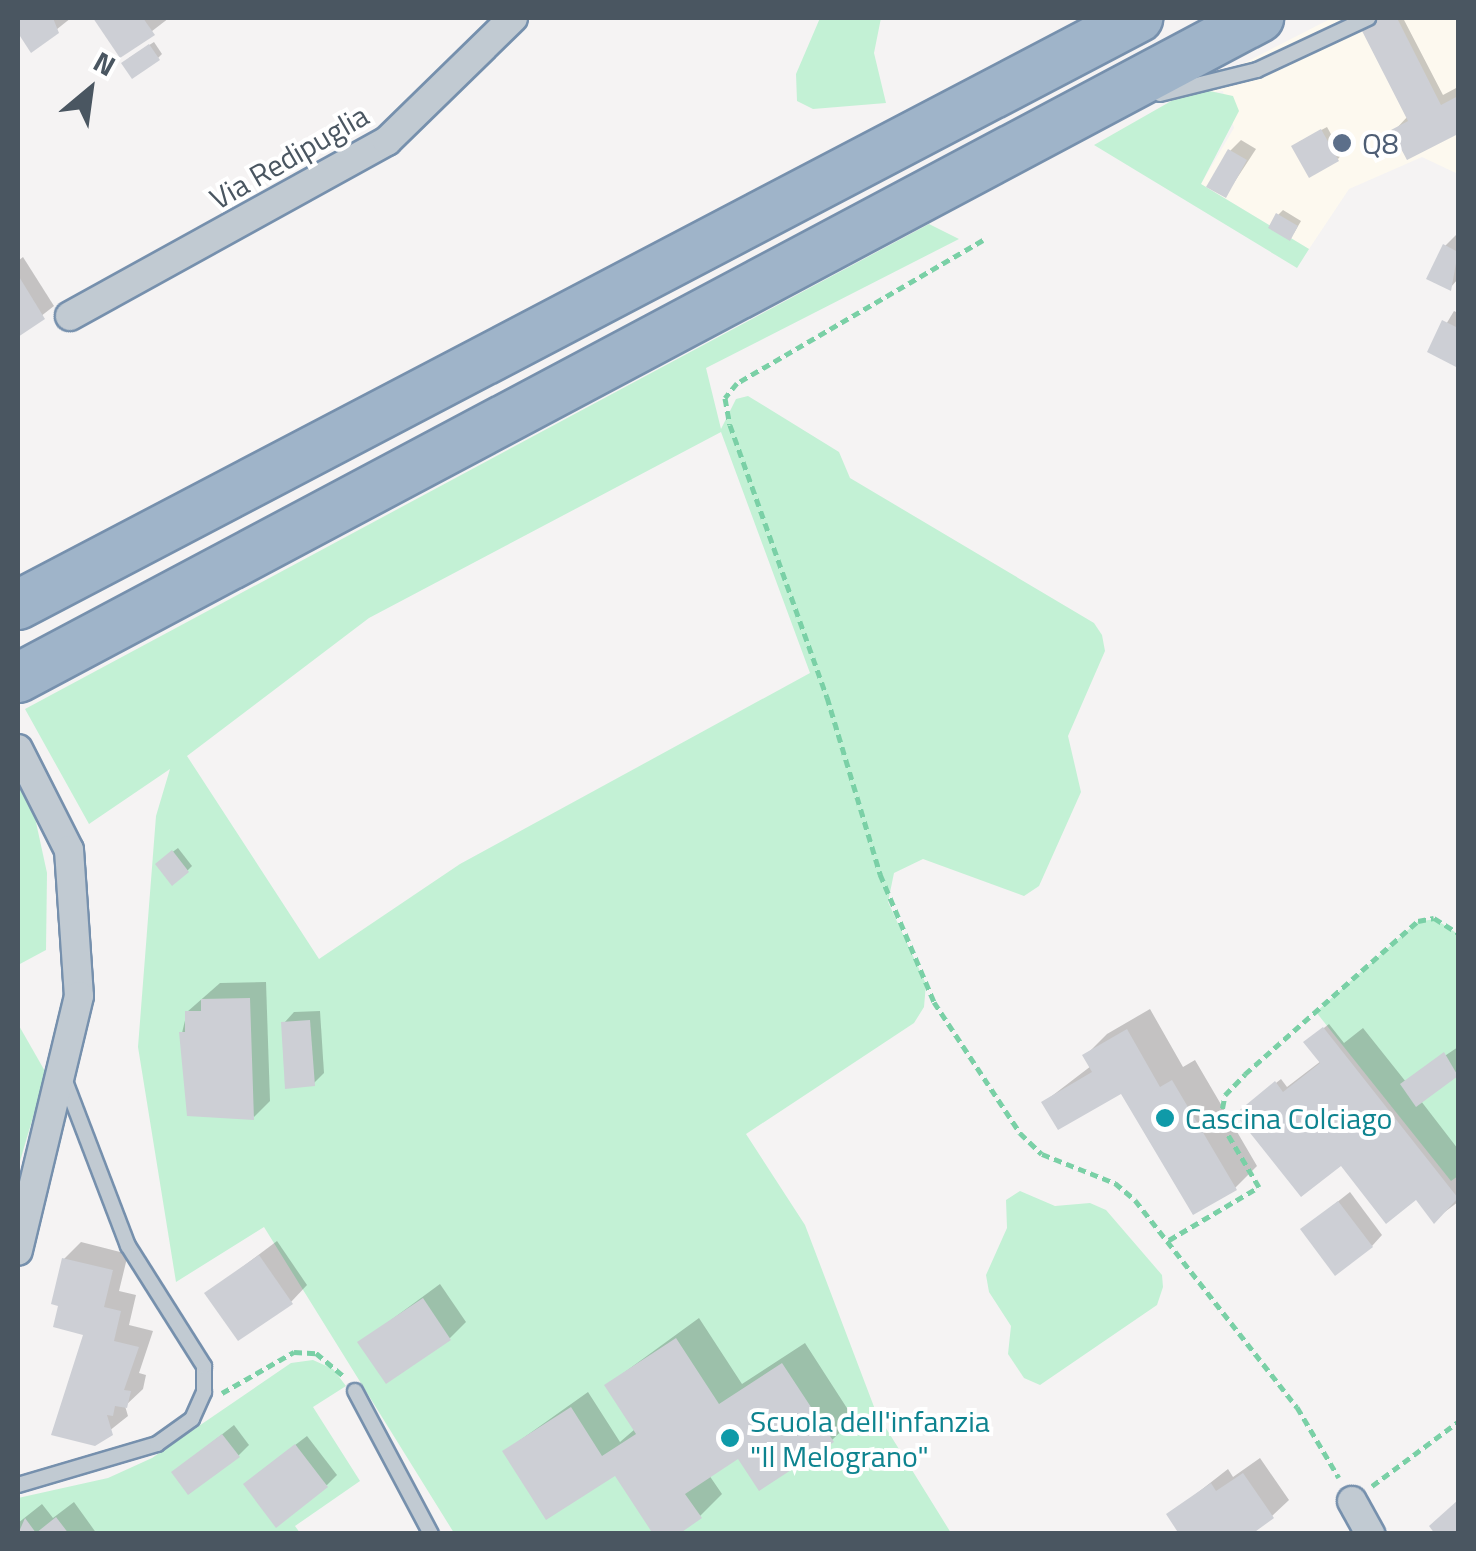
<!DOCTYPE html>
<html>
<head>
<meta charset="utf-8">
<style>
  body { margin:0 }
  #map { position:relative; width:1476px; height:1551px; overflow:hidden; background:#f5f3f3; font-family:"Titillium Web",sans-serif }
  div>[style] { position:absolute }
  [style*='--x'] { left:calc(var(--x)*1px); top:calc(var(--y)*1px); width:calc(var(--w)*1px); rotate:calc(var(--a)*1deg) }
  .commercial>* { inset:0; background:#fdf9ef }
  .green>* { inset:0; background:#c3f1d5 }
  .shadow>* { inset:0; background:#0003 }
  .building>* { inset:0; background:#cdcfd5 }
  .path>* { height:5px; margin-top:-2.5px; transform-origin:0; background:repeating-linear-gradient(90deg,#7ad0a6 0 8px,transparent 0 13px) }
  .roads { filter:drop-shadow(2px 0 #7690ad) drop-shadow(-2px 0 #7690ad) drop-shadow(0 2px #7690ad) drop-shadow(0 -2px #7690ad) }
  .service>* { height:14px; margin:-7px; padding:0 7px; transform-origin:7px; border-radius:7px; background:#c1cad2 }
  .minor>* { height:28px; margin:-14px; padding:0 14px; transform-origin:14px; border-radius:14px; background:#c1cad2 }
  .trunk>* { height:48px; margin:-24px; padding:0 24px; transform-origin:24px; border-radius:24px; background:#9fb4c9 }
  .dots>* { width:28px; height:28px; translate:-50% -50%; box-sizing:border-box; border:5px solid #fff; border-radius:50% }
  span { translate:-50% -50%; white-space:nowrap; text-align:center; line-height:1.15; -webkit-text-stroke:8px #fff; paint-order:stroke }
  .service-label { font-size:30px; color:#4e5e75 }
  .left { translate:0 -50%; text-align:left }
  .street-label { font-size:30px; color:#4a5661 }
  .culture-label { font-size:30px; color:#0d838f }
  .frame { position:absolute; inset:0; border:20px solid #4a5661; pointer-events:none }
  .north { position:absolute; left:40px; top:40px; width:100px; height:100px; -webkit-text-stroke:8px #fff; paint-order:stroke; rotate:29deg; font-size:28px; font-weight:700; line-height:40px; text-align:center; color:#4a5661 }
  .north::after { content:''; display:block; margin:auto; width:35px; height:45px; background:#4a5661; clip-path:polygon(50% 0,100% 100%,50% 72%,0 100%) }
</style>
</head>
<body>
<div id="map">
  <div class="commercial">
    <div style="clip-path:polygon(1332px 18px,1458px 18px,1458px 174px,1422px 157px,1349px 189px,1309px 249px,1201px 184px,1234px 128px,1223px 91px,1180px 96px)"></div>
  </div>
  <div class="green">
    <div style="clip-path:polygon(820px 18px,881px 18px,874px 53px,886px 103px,813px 109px,797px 101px,796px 74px)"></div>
    <div style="clip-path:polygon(1205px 90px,1233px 96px,1239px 111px,1201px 184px,1309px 249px,1297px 268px,1094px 145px,1180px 96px)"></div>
    <div style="clip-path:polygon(evenodd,929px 224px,959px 239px,706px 368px,721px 429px,736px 399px,748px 396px,839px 452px,850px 478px,1094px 623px,1102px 635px,1105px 651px,1068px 736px,1081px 792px,1039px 886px,1024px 896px,923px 859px,894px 873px,888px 902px,926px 984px,924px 1007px,914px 1023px,746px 1134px,805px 1225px,876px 1412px,951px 1533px,454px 1533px,264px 1227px,176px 1282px,138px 1047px,156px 816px,170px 769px,89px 824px,25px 709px,929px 224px,721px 432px,810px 673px,460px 864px,319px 959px,187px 756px,369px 618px,721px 432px)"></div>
    <div style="clip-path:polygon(18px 778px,34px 813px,47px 873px,46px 950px,18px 965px)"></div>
    <div style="clip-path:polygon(1435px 919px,1458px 934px,1458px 1176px,1451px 1181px,1316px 1012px,1417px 922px)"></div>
    <div style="clip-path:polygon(18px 1024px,46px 1073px,18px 1168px)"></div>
    <div style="clip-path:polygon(1020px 1191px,1055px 1206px,1090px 1203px,1106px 1210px,1162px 1275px,1163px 1287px,1157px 1305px,1040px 1385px,1024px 1378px,1008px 1354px,1011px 1326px,989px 1292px,986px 1275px,1007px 1228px,1006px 1200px)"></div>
    <div style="clip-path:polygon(313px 1360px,333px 1369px,346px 1386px,313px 1407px,360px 1481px,295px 1526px,300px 1533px,18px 1533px,18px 1498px,108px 1478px,152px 1458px,291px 1363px)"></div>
  </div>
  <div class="shadow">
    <div style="clip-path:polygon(18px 18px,71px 18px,32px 49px)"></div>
    <div style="clip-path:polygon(96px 18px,169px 18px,121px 55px)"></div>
    <div style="clip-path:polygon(1378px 18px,1403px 18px,1443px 95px,1458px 87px,1458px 131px,1408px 157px,1394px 131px,1408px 116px,1367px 23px)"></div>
    <div style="clip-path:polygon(154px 42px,162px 54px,158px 58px,129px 58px)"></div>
    <div style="clip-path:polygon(1327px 127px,1342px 154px,1338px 159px,1299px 142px)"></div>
    <div style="clip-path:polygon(1241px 140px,1256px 149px,1226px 195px,1230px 151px)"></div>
    <div style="clip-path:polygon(1283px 210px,1301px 221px,1294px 233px,1278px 215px)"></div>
    <div style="clip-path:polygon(1456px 235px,1458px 279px,1450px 288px,1445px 246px)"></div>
    <div style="clip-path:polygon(23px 257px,54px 306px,18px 334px,18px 261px)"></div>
    <div style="clip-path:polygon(1454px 311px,1458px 313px,1458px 365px,1430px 351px)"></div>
    <div style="clip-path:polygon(178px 848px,192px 866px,187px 871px,163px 859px)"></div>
    <div style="clip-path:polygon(266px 982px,270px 1101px,254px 1117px,182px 1033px,187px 1012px,220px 983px)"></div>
    <div style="clip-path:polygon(1150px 1009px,1183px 1067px,1195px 1060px,1257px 1166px,1235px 1188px,1122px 1090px,1044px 1102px,1091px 1066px,1085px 1056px,1107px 1034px)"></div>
    <div style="clip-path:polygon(320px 1011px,324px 1073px,313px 1084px,284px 1023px,294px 1012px)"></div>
    <div style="clip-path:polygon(1329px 1024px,1344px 1043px,1363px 1028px,1406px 1082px,1458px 1047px,1458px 1073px,1421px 1101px,1458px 1149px,1458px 1202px,1434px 1220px,1416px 1197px,1243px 1109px,1281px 1079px,1287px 1087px,1321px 1061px,1311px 1038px)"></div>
    <div style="clip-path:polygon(1350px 1192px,1382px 1235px,1372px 1246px,1303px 1229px)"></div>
    <div style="clip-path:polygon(277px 1241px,307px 1285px,291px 1302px,208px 1293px)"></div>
    <div style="clip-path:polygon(81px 1242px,128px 1254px,119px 1291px,136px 1295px,129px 1325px,153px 1331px,139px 1373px,146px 1375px,143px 1389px,125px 1406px,128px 1416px,94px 1443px,86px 1333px,64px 1259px)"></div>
    <div style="clip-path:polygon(440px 1284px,466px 1322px,450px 1338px,361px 1342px)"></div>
    <div style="clip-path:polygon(699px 1318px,742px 1384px,805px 1343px,854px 1419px,832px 1440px,739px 1456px,709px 1475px,722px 1494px,700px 1516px,616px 1472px,505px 1451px,588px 1392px,620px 1442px,635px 1429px,607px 1385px)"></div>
    <div style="clip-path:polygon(234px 1425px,249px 1445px,238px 1456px,174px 1472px)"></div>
    <div style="clip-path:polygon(307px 1436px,337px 1475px,327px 1485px,257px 1474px)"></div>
    <div style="clip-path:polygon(1260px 1458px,1289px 1500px,1272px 1516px,1169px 1515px,1228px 1469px,1233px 1477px)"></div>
    <div style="clip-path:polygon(74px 1502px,97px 1534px,18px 1534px,18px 1523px,42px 1504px,53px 1518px)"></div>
  </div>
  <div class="building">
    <div style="clip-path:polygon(18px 18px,53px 18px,59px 33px,31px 53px,18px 33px)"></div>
    <div style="clip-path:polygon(93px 18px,143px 18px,155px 35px,120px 58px)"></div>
    <div style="clip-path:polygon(1379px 18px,1397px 18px,1441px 105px,1458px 96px,1458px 134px,1407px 160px,1391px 130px,1408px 121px,1360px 27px)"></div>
    <div style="clip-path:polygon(149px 44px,160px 60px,132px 79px,121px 63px)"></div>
    <div style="clip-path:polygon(1321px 129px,1339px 161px,1309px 178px,1291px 146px)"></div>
    <div style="clip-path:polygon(1228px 149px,1247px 160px,1226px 198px,1206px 187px)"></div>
    <div style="clip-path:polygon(1276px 213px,1298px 226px,1290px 241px,1268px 228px)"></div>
    <div style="clip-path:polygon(1443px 244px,1458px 252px,1451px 291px,1426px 279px)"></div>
    <div style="clip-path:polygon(18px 275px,45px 319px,18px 337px)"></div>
    <div style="clip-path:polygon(1442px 320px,1458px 328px,1458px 368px,1427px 352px)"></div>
    <div style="clip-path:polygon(172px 850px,189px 872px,172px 886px,155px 864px)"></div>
    <div style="clip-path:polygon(250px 998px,254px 1120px,187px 1116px,179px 1032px,185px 1032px,185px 1011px,201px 1011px,201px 999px)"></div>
    <div style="clip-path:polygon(310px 1020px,315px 1086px,285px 1089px,281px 1022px)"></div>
    <div style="clip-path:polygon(1323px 1027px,1458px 1198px,1434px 1224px,1416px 1200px,1386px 1224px,1341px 1166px,1301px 1197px,1235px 1114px,1275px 1081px,1283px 1092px,1320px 1063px,1303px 1042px)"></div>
    <div style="clip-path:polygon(1127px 1029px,1160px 1087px,1172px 1080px,1237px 1190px,1193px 1215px,1121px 1094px,1058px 1130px,1041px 1102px,1092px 1072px,1082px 1055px)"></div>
    <div style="clip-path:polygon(1444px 1052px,1458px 1076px,1416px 1107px,1400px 1084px)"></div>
    <div style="clip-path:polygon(1338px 1201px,1373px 1247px,1335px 1276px,1300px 1229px)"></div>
    <div style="clip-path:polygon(259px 1255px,293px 1304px,238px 1341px,204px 1293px)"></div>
    <div style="clip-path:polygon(62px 1258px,113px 1270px,104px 1307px,121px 1311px,114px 1341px,139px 1347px,124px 1390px,131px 1391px,127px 1408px,115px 1406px,113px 1416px,107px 1415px,113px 1435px,95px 1446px,51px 1435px,83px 1335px,53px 1327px,58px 1306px,51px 1304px)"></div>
    <div style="clip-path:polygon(423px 1298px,451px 1340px,386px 1384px,357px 1342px)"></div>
    <div style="clip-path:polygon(676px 1338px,719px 1404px,782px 1363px,834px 1442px,759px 1491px,738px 1459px,685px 1494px,702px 1518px,679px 1534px,653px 1534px,615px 1476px,546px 1520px,502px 1451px,571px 1407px,602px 1456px,636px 1434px,604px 1385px)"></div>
    <div style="clip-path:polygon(222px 1434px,240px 1457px,188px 1495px,171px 1472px)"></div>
    <div style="clip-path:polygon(295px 1444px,328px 1487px,276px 1528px,243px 1484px)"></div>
    <div style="clip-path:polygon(1243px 1473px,1274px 1518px,1252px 1534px,1179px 1534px,1166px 1514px,1211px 1483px,1216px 1491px)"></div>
    <div style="clip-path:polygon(1458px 1500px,1458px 1534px,1435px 1534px,1429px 1526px)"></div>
    <div style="clip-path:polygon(56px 1517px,69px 1534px,18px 1534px,25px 1518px,36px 1533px)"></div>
  </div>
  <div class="path">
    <div style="--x:983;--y:240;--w:285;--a:149.8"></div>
    <div style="--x:737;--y:383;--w:19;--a:129"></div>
    <div style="--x:725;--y:398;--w:27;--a:80"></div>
    <div style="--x:730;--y:425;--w:289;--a:70.4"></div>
    <div style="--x:827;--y:697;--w:185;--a:73.3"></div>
    <div style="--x:880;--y:874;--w:139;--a:67.1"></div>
    <div style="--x:934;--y:1002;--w:157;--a:56.7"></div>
    <div style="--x:1020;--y:1133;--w:30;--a:44"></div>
    <div style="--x:1042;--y:1154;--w:79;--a:21.7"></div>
    <div style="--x:1115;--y:1183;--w:26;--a:40"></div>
    <div style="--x:1135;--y:1200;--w:263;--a:52"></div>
    <div style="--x:1297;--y:1407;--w:82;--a:59.4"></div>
    <div style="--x:1169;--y:1240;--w:104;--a:-30.5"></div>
    <div style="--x:1259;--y:1187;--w:77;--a:-120.6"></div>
    <div style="--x:1220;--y:1121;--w:26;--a:-79"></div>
    <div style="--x:1225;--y:1095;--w:29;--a:-46"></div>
    <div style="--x:1245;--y:1074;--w:231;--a:-41.5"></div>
    <div style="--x:1418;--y:921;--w:16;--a:-11"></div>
    <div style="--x:1434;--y:918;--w:28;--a:32"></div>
    <div style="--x:222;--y:1393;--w:83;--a:-29.7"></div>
    <div style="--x:294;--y:1352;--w:22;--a:3"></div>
    <div style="--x:316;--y:1353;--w:38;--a:40"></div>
    <div style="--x:1372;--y:1486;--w:107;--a:-36.7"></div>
  </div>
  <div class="roads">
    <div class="service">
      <div style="--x:1160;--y:94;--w:100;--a:-13.9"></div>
      <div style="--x:1257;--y:70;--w:123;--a:-25.1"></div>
      <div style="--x:355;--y:1391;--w:162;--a:62"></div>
      <div style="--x:18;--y:1485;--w:145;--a:-16.4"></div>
      <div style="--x:157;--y:1444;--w:43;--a:-35.5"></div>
      <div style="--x:192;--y:1419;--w:30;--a:-66"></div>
      <div style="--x:204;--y:1392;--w:26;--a:-90"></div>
      <div style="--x:204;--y:1366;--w:142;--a:-122.3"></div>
      <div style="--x:128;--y:1246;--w:182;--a:-110.9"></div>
    </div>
    <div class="minor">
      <div style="--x:70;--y:316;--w:362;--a:-28.9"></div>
      <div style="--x:387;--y:141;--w:176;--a:-44.3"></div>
      <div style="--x:18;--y:749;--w:113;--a:63.2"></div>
      <div style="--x:69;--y:850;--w:146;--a:86.1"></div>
      <div style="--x:79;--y:996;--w:262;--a:103.5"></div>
      <div style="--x:1352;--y:1501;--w:38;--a:61"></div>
    </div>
    <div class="trunk">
      <div style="--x:18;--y:605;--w:1265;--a:-27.66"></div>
      <div style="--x:18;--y:678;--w:1406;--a:-28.01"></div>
    </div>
  </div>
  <div class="dots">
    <div style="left:1342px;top:143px;background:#5c6f8a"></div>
    <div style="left:1165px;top:1118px;background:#0f9aa8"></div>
    <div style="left:730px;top:1438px;background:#0f9aa8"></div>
  </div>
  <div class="service-label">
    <span class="left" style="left:1362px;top:143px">Q8</span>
  </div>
  <div class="street-label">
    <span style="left:289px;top:157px;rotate:-30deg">Via Redipuglia</span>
  </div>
  <div class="culture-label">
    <span class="left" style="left:1185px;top:1118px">Cascina Colciago</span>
    <span class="left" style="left:750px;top:1438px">Scuola dell'infanzia<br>"Il Melograno"</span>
  </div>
  <div class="frame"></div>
  <div class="north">N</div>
</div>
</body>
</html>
